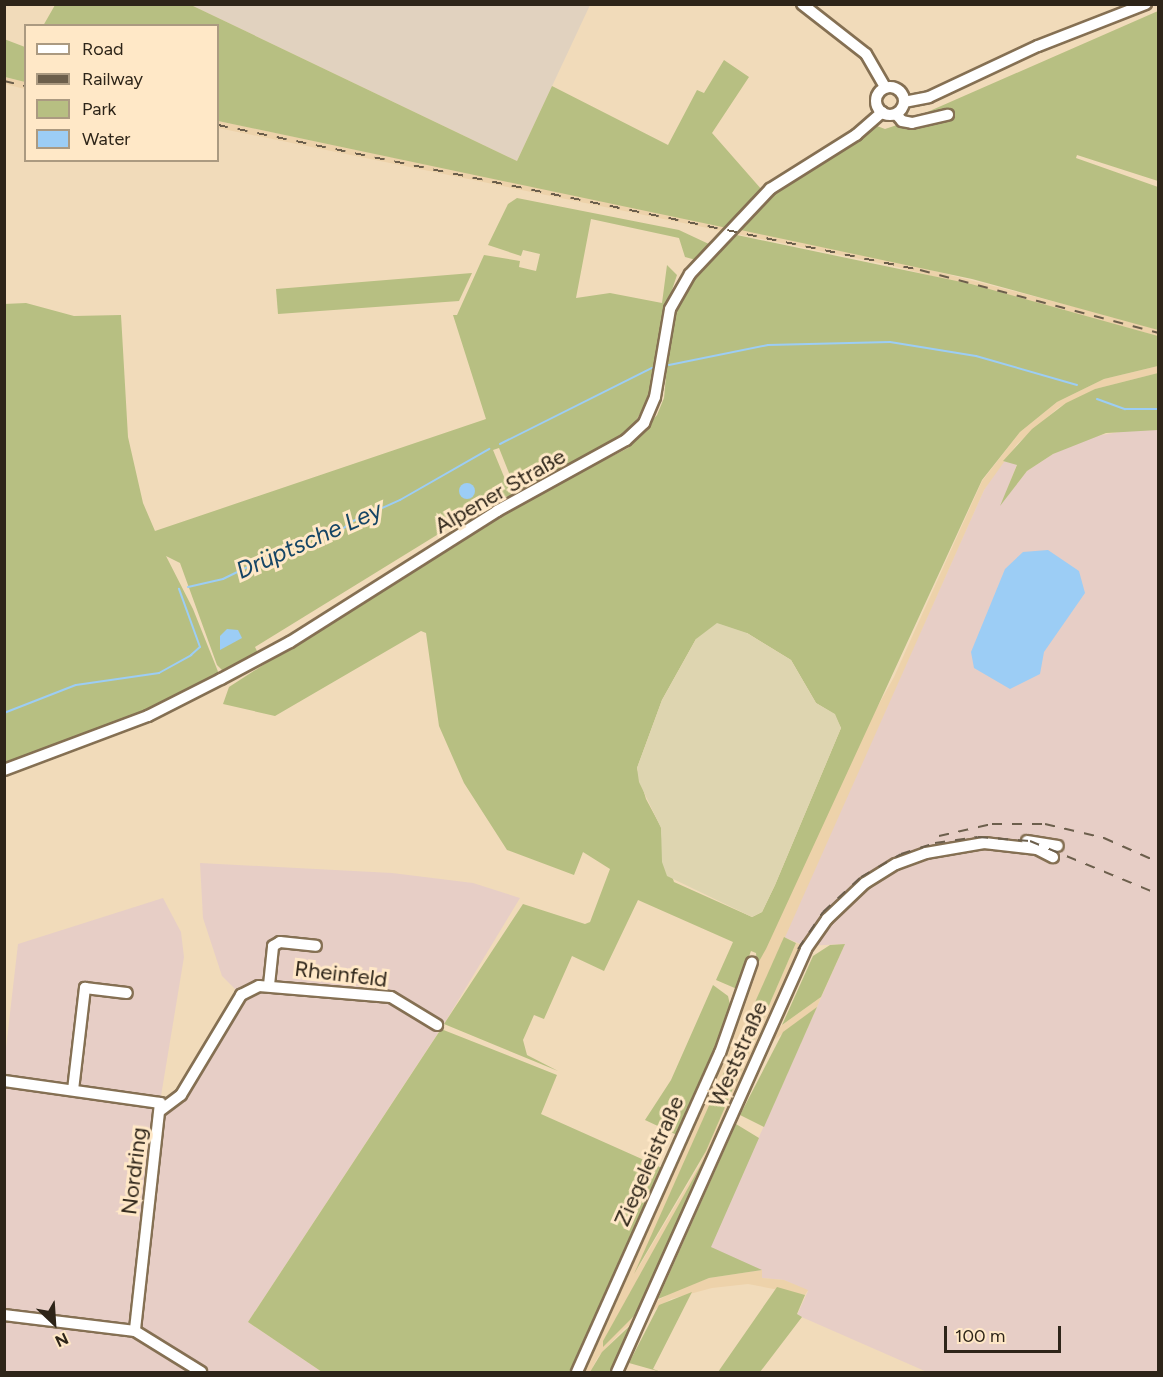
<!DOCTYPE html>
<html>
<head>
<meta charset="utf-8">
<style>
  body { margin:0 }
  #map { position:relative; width:1163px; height:1377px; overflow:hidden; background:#f1dbba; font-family:Figtree,sans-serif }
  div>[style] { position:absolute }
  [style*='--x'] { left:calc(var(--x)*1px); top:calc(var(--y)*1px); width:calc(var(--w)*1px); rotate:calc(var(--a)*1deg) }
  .commercial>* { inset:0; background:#e1d2bf }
  .industrial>* { inset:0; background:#e7cec6 }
  .built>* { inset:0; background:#edd2aa }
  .green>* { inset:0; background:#b7bf82 }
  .sand>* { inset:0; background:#ded5b0 }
  .water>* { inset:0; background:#9ccdf5 }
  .round { border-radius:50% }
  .stream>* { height:2px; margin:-1px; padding:0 1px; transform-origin:1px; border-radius:1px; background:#9ccdf5 }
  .roads { filter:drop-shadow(2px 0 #857053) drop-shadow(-2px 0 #857053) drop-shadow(0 2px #857053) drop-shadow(0 -2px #857053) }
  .minor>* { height:10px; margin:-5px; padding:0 5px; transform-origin:5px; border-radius:5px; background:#fff }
  .minor>.ring { margin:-5px; padding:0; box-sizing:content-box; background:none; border:10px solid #fff; border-radius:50% }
  .rail>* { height:2px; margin-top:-1px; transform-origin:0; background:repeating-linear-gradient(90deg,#6c5f4c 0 10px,transparent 0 20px) }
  span { translate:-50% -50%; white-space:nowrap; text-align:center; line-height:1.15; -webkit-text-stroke:6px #ffe8c7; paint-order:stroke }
  .street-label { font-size:22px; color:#2e2519 }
  .water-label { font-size:24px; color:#164565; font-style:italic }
  .frame { position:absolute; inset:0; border:6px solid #2e2519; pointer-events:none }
  .legend { position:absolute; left:24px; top:24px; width:195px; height:138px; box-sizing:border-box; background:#ffe8c7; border:2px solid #ab9a81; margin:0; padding:8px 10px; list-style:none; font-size:18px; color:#2e2519 }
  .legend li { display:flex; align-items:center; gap:12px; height:30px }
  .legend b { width:30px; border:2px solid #ab9a81 }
  .north { position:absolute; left:24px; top:1293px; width:60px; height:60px; -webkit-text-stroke:4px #ffe8c7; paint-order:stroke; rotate:155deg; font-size:16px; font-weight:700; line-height:24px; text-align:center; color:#2e2519 }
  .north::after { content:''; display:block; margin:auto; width:21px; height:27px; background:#2e2519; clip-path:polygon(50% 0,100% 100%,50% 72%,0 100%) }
  .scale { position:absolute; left:944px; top:1326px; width:117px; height:27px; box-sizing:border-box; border:3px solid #2e2519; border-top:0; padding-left:8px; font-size:18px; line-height:21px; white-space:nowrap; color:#2e2519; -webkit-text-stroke:4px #ffe8c7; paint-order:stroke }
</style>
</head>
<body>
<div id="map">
  <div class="commercial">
    <div style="clip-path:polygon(191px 5px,590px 5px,517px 161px)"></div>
  </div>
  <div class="industrial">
    <div style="clip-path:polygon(1130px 430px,1158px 430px,1158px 1372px,927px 1372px,797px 1315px,808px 1291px,784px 1280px,762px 1278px,710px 1247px,845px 944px,805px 946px,784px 937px,984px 490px,1003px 461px,1017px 464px,1002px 503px,1027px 471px,1053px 454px,1091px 437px)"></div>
    <div style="clip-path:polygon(200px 863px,392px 873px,473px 883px,520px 898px,444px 1024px,248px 1322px,322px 1372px,5px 1372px,4px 1065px,18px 944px,163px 898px,181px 932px,184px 957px,160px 1102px,171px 1104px,241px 995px,222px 976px,203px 918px)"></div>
  </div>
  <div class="built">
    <div style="clip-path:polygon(4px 77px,25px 82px,25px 89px,5px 84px)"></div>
    <div style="clip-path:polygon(218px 121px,895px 261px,1119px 318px,1158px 330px,1158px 336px,894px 266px,218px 128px)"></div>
    <div style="clip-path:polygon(1158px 366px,1158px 373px,1095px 389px,1058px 408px,1017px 444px,984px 490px,637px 1270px,700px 1164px,796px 943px,802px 945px,749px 1063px,774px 1031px,821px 997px,817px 1007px,773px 1041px,738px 1089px,695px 1183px,603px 1346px,639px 1311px,678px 1289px,709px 1278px,762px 1270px,762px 1278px,784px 1280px,808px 1290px,805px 1295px,748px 1284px,712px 1288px,671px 1299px,624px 1329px,598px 1357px,590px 1372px,585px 1372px,726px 1055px,757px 965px,864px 731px,894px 677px,982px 481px,1020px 432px,1057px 402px,1104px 379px)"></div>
  </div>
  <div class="green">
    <div style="clip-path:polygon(55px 5px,191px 5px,517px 161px,552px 86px,668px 145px,697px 90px,704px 93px,724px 60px,749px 77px,712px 133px,762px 190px,727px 228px,218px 121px,218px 26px,43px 26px)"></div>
    <div style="clip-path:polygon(1158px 11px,1158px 181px,1077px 155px,1076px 158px,1158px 187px,1158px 330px,972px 279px,736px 229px,764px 199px,877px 126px,885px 129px,900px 124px)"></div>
    <div style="clip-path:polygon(4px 39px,25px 47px,25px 82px,5px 77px)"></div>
    <div style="clip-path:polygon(517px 198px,679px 230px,711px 245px,696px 260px,685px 257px,679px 238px,591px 219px,576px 298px,610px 293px,662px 303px,667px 265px,677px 275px,661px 323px,650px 396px,633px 426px,604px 448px,517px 493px,499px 448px,493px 450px,512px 496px,497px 498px,255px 647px,258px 653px,224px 672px,217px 665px,180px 563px,166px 556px,193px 609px,221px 679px,148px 716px,5px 770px,4px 304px,26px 303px,74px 316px,121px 315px,128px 437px,143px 503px,155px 531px,486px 419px,453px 315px,457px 315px,484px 255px,520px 261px,519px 267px,536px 271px,540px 254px,523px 250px,521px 256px,488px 245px,508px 204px)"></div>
    <div style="clip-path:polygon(evenodd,732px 234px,971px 284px,1158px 336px,1158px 366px,1104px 379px,1057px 402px,1020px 432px,982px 480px,766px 949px,757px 965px,756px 953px,751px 951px,737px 989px,716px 980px,733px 942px,638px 900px,604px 971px,572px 956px,544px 1019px,534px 1015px,523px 1040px,527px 1055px,558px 1071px,444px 1024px,523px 904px,585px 924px,590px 922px,610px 869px,583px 852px,574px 875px,507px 850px,464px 783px,439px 726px,426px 633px,421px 631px,275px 716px,223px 704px,229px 687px,395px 580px,519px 504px,628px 448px,657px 415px,664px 398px,671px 321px,682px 290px,732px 234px,747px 633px,791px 660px,816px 703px,834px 714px,841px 728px,775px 885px,762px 912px,752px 917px,674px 882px,663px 850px,661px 827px,646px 799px,637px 768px,662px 700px,696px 639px,747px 633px)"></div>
    <div style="clip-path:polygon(472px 273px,459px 301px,278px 314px,276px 289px)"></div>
    <div style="clip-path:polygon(1158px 373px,1158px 430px,1106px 433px,1053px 454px,1027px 471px,1000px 506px,1017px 465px,1003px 461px,1032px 429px,1066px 403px,1095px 389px)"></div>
    <div style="clip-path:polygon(784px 937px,796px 943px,706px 1151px,634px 1274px)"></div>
    <div style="clip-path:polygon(845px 944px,821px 997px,782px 1025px,813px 956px,830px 945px)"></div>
    <div style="clip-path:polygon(713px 985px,728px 996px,731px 1009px,709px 1068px,677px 1135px,645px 1120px,671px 1080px)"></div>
    <div style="clip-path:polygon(817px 1007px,764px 1127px,740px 1115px,783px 1032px)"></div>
    <div style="clip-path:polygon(741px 1008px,726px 1055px,659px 1205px,665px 1180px)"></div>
    <div style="clip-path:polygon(441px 1029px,557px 1075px,541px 1114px,662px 1168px,570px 1372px,322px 1372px,248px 1322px)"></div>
    <div style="clip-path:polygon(736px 1124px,759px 1138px,711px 1247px,762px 1270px,709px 1278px,658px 1299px)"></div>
    <div style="clip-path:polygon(708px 1152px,639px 1311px,603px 1347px,603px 1341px)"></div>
    <div style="clip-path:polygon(633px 1262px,585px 1372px,579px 1372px,625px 1276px)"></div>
    <div style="clip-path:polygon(777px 1287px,805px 1295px,797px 1314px,802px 1317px,760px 1372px,718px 1372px)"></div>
    <div style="clip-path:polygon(692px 1292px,653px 1369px,661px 1372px,629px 1363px,659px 1305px)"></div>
    <div style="clip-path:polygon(636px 1320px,612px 1372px,590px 1372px,602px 1352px)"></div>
  </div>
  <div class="sand">
    <div style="clip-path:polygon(717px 623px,747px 633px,791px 660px,816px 703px,835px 714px,841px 728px,775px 885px,762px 912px,752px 917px,667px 876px,662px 862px,661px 828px,639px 782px,637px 768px,662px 700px,696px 639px)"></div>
  </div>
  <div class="water">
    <div class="round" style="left:459px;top:483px;width:16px;height:16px"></div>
    <div style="clip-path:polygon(1048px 550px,1079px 571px,1085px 593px,1044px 652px,1040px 674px,1010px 689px,974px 668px,971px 652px,1005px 569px,1023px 552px)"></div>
    <div style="clip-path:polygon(227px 629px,238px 630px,242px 638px,220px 650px,220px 636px)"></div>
  </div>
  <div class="stream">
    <div style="--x:669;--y:365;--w:101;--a:-11.4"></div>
    <div style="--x:768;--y:345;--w:122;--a:-1.4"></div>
    <div style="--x:890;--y:342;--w:87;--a:9.2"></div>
    <div style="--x:976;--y:356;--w:105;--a:16"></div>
    <div style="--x:1097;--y:399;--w:30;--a:20"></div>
    <div style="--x:1125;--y:409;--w:33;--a:0"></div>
    <div style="--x:500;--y:444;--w:170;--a:-26.6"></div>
    <div style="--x:188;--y:587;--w:36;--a:-13"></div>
    <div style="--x:223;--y:579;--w:87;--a:-26"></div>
    <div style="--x:301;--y:541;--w:38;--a:-12"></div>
    <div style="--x:338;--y:533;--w:17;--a:-40"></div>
    <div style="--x:351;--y:522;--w:54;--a:-24.2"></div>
    <div style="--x:400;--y:500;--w:103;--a:-29.8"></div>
    <div style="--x:4;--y:713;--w:77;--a:-21.3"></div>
    <div style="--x:76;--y:685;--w:84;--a:-8.2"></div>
    <div style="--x:159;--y:673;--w:37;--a:-29"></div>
    <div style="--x:191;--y:655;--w:12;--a:-42"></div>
    <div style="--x:200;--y:647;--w:62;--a:-109.9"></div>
  </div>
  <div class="roads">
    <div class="minor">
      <div style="--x:802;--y:4;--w:81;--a:38"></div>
      <div style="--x:866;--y:54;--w:39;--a:60"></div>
      <div class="ring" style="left:876px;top:87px;width:18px;height:18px"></div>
      <div style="--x:904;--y:102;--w:25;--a:-11"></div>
      <div style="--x:929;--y:97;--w:120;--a:-25.1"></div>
      <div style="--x:1038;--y:46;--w:116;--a:-21.3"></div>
      <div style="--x:896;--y:114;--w:9;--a:49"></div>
      <div style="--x:902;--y:121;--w:10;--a:11"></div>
      <div style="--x:912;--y:123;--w:37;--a:-13"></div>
      <div style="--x:4;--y:770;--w:154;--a:-20.6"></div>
      <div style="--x:148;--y:716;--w:82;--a:-26.9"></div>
      <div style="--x:221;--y:679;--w:78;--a:-28.2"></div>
      <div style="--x:290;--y:642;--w:245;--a:-32.3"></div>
      <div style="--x:497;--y:511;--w:147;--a:-28.8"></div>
      <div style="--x:626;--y:440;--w:25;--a:-43"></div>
      <div style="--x:644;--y:423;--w:28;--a:-67"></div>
      <div style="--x:655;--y:397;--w:89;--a:-80.3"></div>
      <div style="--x:670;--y:309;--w:40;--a:-60.3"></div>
      <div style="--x:690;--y:274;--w:117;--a:-46.7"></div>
      <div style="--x:770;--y:189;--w:102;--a:-32.1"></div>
      <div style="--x:856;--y:135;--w:35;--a:-41"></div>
      <div style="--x:1027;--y:841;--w:31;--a:9"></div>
      <div style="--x:269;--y:985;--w:39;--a:-84"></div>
      <div style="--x:273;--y:946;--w:8;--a:-30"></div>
      <div style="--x:280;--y:942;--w:36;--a:6"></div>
      <div style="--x:4;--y:1081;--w:158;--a:8"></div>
      <div style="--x:160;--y:1103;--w:229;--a:96.3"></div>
      <div style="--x:73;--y:1090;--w:103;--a:-83.3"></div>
      <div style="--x:85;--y:988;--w:42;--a:6.8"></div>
      <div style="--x:161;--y:1110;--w:25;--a:-37"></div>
      <div style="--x:181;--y:1095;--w:117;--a:-59"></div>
      <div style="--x:241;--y:995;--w:20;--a:-27"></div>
      <div style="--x:259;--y:986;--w:132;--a:4.8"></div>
      <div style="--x:391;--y:997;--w:54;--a:31.3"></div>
      <div style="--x:4;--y:1315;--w:132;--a:7"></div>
      <div style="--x:135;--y:1331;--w:78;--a:31.8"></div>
      <div style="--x:577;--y:1372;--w:350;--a:-65.9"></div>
      <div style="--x:720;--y:1053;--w:96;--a:-70.6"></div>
      <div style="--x:617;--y:1372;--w:463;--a:-65.9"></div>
      <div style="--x:806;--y:949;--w:37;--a:-55"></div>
      <div style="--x:827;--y:919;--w:52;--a:-43.5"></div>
      <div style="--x:865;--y:883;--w:36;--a:-32"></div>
      <div style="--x:896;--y:864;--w:32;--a:-20"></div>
      <div style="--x:926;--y:853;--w:59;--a:-9.8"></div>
      <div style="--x:984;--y:843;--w:53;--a:6.5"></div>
      <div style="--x:1037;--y:849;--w:18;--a:27"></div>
    </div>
  </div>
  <div class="rail">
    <div style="--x:4;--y:81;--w:23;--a:13"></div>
    <div style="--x:218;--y:125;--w:717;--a:11.67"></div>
    <div style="--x:920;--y:270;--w:246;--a:14.8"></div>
    <div style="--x:939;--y:836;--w:54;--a:-12.8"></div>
    <div style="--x:992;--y:824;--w:53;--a:0"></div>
    <div style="--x:1045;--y:824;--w:61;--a:13.3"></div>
    <div style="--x:1104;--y:838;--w:59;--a:24"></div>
    <div style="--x:798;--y:949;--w:45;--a:-56"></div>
    <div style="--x:823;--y:912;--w:52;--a:-42.6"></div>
    <div style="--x:861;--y:877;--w:46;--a:-29.9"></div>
    <div style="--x:901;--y:854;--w:36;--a:-18"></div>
    <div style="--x:935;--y:843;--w:43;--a:-7.9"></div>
    <div style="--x:978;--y:837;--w:52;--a:4.4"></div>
    <div style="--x:1030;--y:841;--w:139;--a:22.5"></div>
  </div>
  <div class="street-label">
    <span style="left:500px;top:491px;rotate:-30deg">Alpener Straße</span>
    <span style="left:341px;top:974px;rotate:7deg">Rheinfeld</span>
    <span style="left:738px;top:1054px;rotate:-66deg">Weststraße</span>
    <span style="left:649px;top:1161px;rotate:-66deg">Ziegeleistraße</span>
    <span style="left:134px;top:1171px;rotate:-83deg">Nordring</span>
  </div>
  <div class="water-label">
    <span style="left:309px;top:540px;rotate:-24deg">Drüptsche Ley</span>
  </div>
  <div class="frame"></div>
  <ul class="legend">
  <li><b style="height:8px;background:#fff"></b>Road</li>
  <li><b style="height:8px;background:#6c5f4c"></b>Railway</li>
  <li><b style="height:16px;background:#b7bf82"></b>Park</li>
  <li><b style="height:16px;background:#9ccdf5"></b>Water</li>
  </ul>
  <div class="north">N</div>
  <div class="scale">100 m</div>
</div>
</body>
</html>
